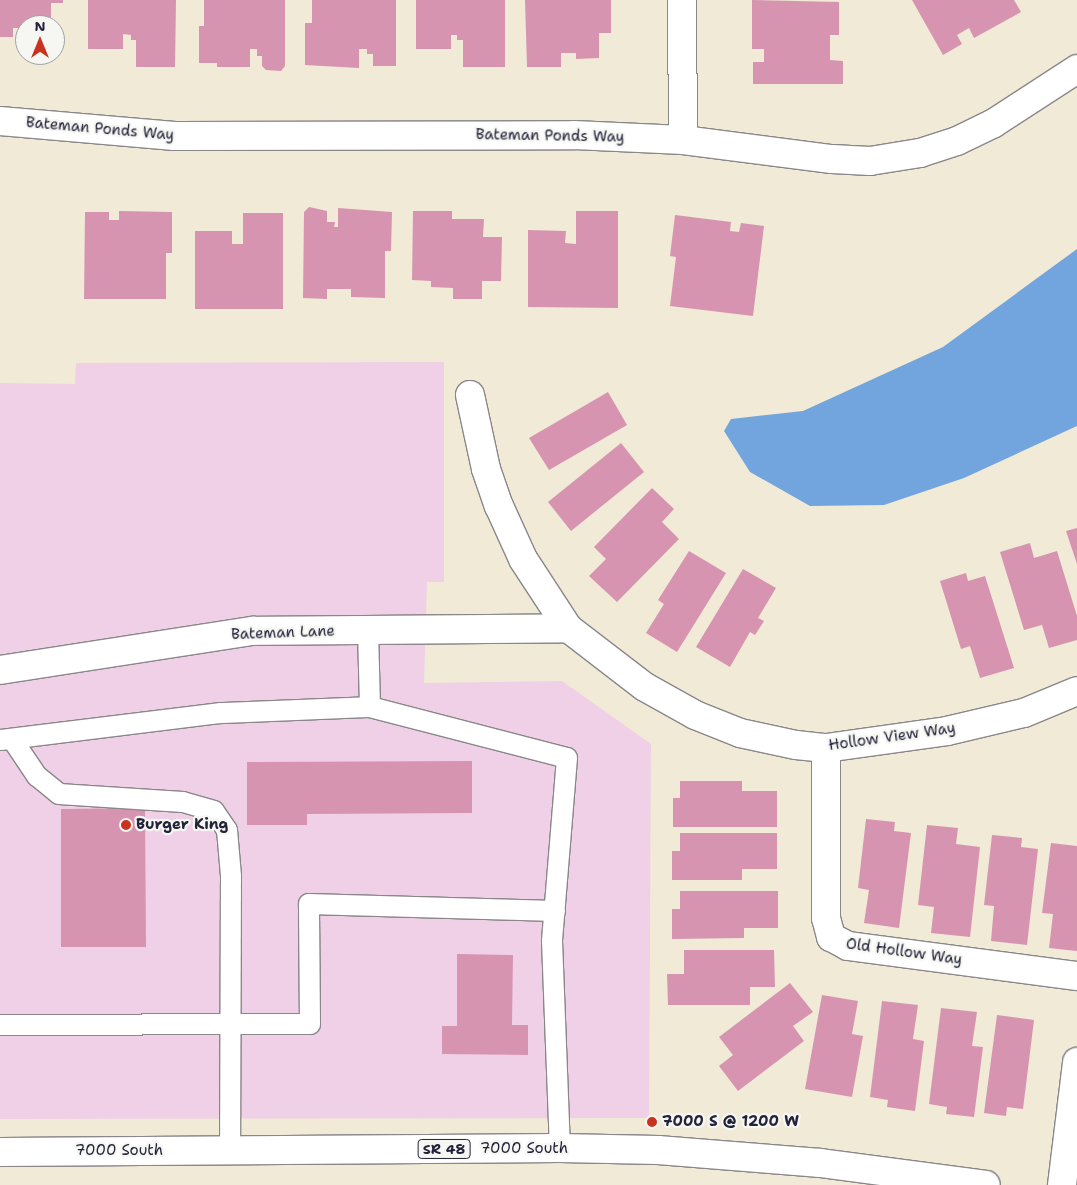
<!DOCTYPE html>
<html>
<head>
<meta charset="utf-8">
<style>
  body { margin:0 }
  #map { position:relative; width:1077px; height:1185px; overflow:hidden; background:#f1ead7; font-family:"Shantell Sans",sans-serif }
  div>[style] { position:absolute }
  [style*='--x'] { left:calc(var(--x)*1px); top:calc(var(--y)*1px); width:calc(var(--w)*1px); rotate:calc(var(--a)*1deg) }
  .built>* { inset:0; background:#efd0e6 }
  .water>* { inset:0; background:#72a5de }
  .building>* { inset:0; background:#d694b1 }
  .roads { filter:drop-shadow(1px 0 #8a8689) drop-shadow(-1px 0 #8a8689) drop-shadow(0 1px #8a8689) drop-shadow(0 -1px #8a8689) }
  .service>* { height:20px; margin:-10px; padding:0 10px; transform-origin:10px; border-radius:10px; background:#fff }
  .minor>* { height:28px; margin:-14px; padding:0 14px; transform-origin:14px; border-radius:14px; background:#fff }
  .primary>* { height:28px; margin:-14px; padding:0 14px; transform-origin:14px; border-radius:14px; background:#fff }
  .dots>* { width:14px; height:14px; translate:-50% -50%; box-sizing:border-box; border:2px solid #f6f6f2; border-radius:50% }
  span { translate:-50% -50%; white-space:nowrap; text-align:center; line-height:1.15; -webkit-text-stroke:4.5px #f6f6f2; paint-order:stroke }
  .shield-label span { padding:1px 4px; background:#f6f6f2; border:1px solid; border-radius:4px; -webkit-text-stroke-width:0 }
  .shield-label { font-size:14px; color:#22223b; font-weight:700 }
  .street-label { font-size:15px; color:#22223b }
  .poi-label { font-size:15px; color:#22223b; font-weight:700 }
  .left { translate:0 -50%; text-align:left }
  .north { position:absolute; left:15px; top:15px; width:50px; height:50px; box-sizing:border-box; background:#f6f6f2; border:1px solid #a1a1a9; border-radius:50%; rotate:0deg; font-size:14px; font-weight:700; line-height:20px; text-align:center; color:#22223b }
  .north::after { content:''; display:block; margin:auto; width:18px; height:22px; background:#c8321e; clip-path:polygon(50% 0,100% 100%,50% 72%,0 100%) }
</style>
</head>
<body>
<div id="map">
  <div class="built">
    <div style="clip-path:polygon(444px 362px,444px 582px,427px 582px,424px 683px,562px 681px,651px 744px,649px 1118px,0 1119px,0 383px,75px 384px,76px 363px)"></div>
  </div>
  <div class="water">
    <div style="clip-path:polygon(1077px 249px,1077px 426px,964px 478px,884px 505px,810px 506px,750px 472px,724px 431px,731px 419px,803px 411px,943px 347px)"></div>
  </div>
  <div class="building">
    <div style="clip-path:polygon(0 0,63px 0,63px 3px,51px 3px,51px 25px,25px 25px,25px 28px,13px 28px,13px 37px,0 37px)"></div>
    <div style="clip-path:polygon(88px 0,176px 0,175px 67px,136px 67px,136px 40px,131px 40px,131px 35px,123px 34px,123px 49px,88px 49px)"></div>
    <div style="clip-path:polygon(204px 0,285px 0,285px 66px,281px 71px,266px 70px,262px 66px,262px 56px,257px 56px,257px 49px,250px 49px,250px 67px,217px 67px,217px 63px,199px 63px,199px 26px,204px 26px)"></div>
    <div style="clip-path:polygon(312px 0,396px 0,396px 66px,373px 66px,373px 54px,367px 54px,367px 49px,359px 49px,359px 68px,305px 65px,305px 23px,312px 23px)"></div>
    <div style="clip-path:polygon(416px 0,505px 0,505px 67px,463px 67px,463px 40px,457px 40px,457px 35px,451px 35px,451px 49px,416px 49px)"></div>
    <div style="clip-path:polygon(525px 0,611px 0,611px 33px,599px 33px,599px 58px,576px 59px,576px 53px,561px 53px,561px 67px,527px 67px)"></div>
    <div style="clip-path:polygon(752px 0,839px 2px,839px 35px,830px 35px,830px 60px,843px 61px,843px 84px,753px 84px,753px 62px,764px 62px,764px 49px,752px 49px)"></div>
    <div style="clip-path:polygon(912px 0,1014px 0,1021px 12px,974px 38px,969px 28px,957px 35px,962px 44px,943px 55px)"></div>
    <div style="clip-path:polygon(309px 207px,327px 211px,327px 222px,335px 222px,334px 227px,338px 227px,338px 208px,392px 212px,391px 251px,385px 251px,385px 298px,351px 297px,351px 289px,327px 289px,327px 299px,303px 298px,304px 212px)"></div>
    <div style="clip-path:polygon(119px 211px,172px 212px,172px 253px,166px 253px,166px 299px,84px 299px,85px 212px,109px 212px,109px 220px,119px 220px)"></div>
    <div style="clip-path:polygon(413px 211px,452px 211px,452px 219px,484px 219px,483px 237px,502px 237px,501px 281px,482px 281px,482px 299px,453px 299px,453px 288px,431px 287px,431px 281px,412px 280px)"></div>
    <div style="clip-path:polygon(576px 211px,618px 211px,618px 308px,528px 307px,528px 230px,566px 231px,565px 243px,576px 244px)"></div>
    <div style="clip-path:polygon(243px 213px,283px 213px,283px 309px,195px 309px,195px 231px,232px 231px,232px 244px,243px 244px)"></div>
    <div style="clip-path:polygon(675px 215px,731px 222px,730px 231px,739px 232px,741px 223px,764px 226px,753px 316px,670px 306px,676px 257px,670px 256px)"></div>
    <div style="clip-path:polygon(608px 392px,627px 425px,549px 470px,529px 438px)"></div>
    <div style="clip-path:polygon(621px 443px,644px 472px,571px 531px,548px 502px)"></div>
    <div style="clip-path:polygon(652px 488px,674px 509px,662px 522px,679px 539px,617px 602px,589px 576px,606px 559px,594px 547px)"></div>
    <div style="clip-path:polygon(1077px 528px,1077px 564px,1066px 531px)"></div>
    <div style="clip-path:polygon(1030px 543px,1034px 558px,1057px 551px,1077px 616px,1077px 640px,1049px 648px,1042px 625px,1024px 630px,1000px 552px)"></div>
    <div style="clip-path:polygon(689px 551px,726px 573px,677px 652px,646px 633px,664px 604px,658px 600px)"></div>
    <div style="clip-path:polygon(743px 569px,776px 588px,758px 618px,764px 621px,755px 635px,750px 632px,730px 667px,696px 647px)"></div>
    <div style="clip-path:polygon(966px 573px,968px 581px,985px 576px,1014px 668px,980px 678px,970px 646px,961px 649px,940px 581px)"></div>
    <div style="clip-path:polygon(472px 761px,472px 813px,307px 814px,307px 825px,247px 825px,247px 762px)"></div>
    <div style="clip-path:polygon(680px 781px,742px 781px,742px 791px,777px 791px,777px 827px,673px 827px,673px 798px,680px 798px)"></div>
    <div style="clip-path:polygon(145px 808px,146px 947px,61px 947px,61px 809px)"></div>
    <div style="clip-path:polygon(866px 819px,895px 822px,894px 831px,911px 833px,899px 928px,864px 923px,869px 890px,858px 888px)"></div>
    <div style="clip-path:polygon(927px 825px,958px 828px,956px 844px,980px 847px,970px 937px,931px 933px,934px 907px,918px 905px)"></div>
    <div style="clip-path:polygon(680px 833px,777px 833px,777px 869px,742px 869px,742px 880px,672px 880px,672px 851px,680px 851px)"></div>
    <div style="clip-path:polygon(992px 835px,1022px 838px,1021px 847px,1038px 849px,1027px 945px,991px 941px,994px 906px,984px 905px)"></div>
    <div style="clip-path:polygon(1051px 843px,1077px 846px,1077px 951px,1049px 948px,1053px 914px,1042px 913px)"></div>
    <div style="clip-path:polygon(680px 891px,778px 891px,778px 928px,744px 928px,744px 938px,672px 939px,672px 909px,680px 909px)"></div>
    <div style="clip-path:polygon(684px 950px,774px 950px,775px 987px,750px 987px,750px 1005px,668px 1005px,667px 974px,684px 974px)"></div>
    <div style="clip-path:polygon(457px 954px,513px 955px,512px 1025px,528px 1025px,528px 1055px,442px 1054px,442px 1026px,457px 1026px)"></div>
    <div style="clip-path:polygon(790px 983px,813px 1012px,793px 1026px,804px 1041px,738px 1091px,719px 1066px,733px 1055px,719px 1037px)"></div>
    <div style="clip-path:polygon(822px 995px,858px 1001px,852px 1034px,863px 1036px,852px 1097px,805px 1089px)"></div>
    <div style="clip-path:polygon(882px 1001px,918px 1005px,913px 1039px,924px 1041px,915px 1111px,887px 1107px,888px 1100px,870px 1097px)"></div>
    <div style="clip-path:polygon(941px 1008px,977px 1012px,972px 1046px,983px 1047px,974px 1117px,946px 1114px,947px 1107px,929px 1104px)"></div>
    <div style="clip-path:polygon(997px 1015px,1034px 1020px,1023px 1109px,1007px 1107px,1006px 1116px,984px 1113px)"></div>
  </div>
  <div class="roads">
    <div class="service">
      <div style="--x:370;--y:707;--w:203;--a:14.5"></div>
      <div style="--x:567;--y:758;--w:184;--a:94.7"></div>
      <div style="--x:552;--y:941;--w:207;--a:87.8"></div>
      <div style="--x:12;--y:739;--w:45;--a:56"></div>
      <div style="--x:37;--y:776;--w:28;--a:39"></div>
      <div style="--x:59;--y:794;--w:124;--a:3.7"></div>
      <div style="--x:183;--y:802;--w:32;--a:16"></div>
      <div style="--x:214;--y:811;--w:23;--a:56"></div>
      <div style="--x:227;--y:830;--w:46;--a:85"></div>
      <div style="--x:231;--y:876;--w:275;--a:90.2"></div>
      <div style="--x:1;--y:740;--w:222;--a:-7"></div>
      <div style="--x:221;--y:713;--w:149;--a:-2.3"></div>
      <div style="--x:370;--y:707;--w:75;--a:-91.5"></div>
      <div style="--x:0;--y:1025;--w:310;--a:-0.2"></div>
      <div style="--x:310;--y:1024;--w:120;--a:-90.5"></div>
      <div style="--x:309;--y:904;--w:246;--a:1.6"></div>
    </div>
    <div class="minor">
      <div style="--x:682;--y:0;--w:140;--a:89.6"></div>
      <div style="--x:0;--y:121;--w:175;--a:4.9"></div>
      <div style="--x:174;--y:136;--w:400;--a:-0.1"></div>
      <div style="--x:574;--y:135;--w:109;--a:2.6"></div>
      <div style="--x:683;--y:140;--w:150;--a:7.3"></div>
      <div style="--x:832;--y:159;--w:38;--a:3"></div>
      <div style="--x:870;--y:161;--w:51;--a:-9.1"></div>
      <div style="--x:920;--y:153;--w:39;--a:-18"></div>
      <div style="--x:957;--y:141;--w:41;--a:-25.9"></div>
      <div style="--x:994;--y:123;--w:99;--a:-33"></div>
      <div style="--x:470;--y:395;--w:76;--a:77.8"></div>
      <div style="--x:486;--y:469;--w:39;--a:71"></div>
      <div style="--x:499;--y:506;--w:58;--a:65.6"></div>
      <div style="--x:523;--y:559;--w:82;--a:56.9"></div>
      <div style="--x:568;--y:628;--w:97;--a:37.5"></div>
      <div style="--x:645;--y:687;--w:57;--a:29.2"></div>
      <div style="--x:695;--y:715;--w:48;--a:21.8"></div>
      <div style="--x:740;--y:733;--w:57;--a:12.1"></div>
      <div style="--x:796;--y:745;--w:30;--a:6"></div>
      <div style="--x:826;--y:748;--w:122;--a:-8"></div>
      <div style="--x:947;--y:731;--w:79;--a:-13.2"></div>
      <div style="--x:1024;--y:713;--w:57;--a:-22.5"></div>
      <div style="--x:0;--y:670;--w:256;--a:-8.8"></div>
      <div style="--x:253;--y:631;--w:315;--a:-0.5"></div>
      <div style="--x:826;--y:748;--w:170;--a:90"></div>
      <div style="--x:826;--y:918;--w:20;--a:75"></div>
      <div style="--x:831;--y:937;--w:19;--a:28"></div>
      <div style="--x:848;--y:946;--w:231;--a:7.5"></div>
      <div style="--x:1062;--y:1185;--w:124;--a:-83"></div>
    </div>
    <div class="primary">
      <div style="--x:0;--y:1152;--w:560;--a:-0.41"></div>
      <div style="--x:560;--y:1148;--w:98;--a:1.2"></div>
      <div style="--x:658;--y:1150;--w:163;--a:4.6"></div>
      <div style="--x:820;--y:1163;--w:167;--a:7.5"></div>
    </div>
  </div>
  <div class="dots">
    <div style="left:126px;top:825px;background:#c8321e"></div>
    <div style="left:652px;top:1122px;background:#c8321e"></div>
  </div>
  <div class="shield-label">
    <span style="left:444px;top:1149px">SR 48</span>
  </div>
  <div class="street-label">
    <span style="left:100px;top:129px;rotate:5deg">Bateman Ponds Way</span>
    <span style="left:550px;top:136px;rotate:1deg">Bateman Ponds Way</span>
    <span style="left:283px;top:633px;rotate:-2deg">Bateman Lane</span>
    <span style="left:892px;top:737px;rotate:-8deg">Hollow View Way</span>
    <span style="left:904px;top:952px;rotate:8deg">Old Hollow Way</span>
    <span style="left:524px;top:1149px">7000 South</span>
    <span style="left:119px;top:1151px">7000 South</span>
  </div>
  <div class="poi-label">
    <span class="left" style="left:136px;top:825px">Burger King</span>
    <span class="left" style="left:662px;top:1122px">7000 S @ 1200 W</span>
  </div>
  <div class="north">N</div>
</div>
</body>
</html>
